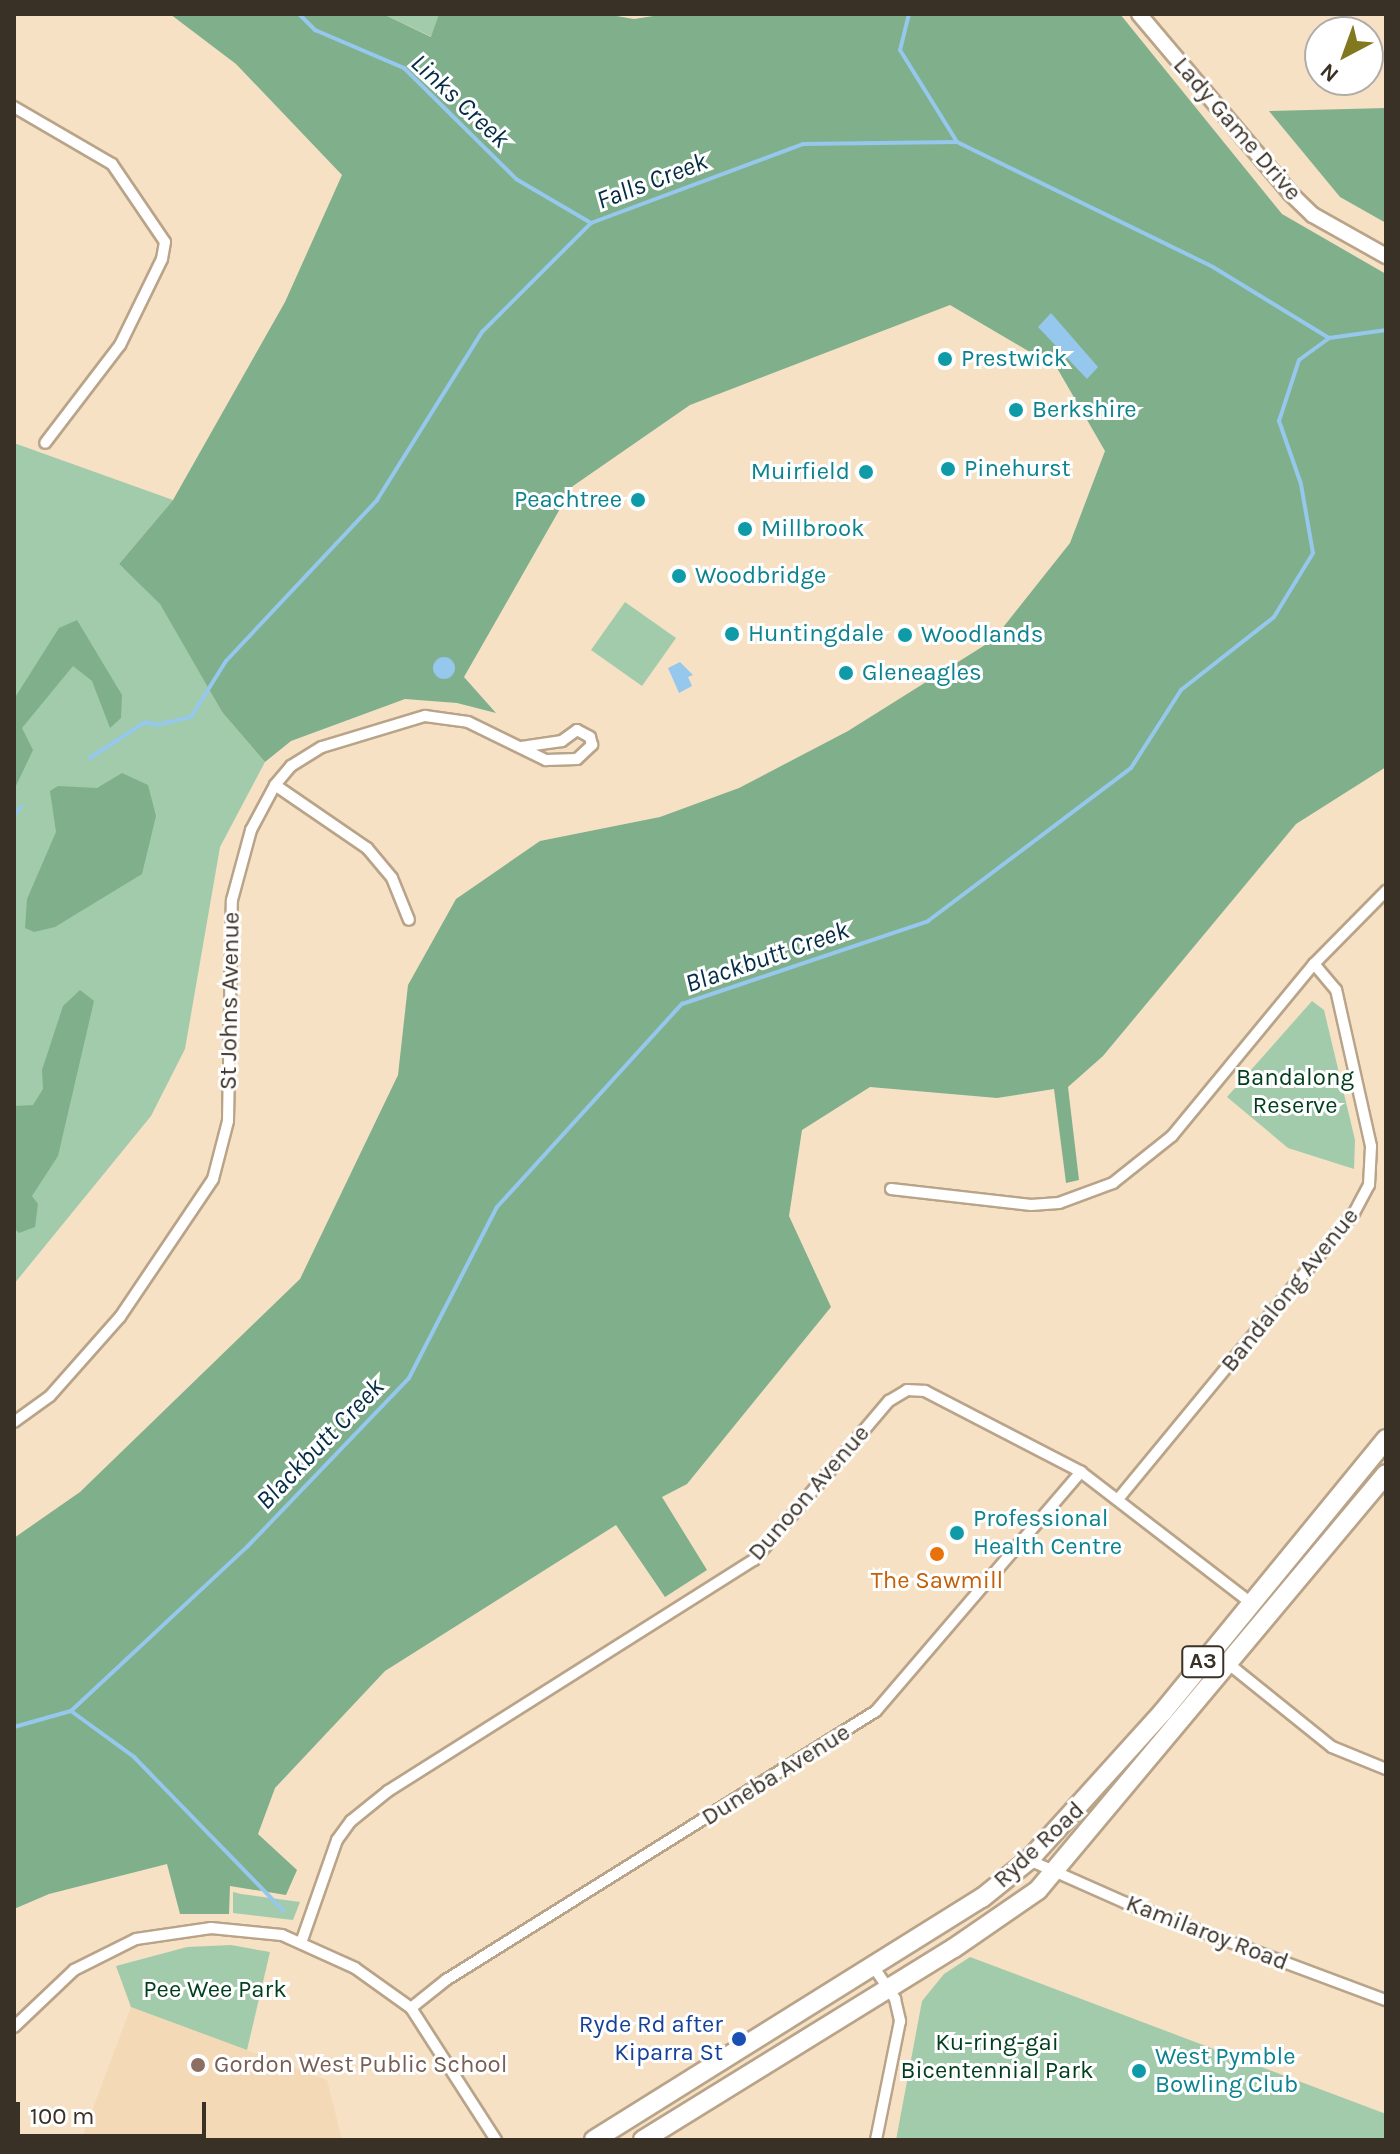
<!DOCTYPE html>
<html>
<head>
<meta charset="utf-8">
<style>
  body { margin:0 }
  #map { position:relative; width:1400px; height:2154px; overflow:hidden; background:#f6e1c5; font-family:Karla,sans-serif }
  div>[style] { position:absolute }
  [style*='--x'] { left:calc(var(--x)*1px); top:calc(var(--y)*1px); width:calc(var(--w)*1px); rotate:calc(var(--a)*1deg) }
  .built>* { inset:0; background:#f3d9b6 }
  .green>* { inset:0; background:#a2cbab }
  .forest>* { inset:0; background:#7fb08b }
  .water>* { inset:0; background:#96c7ed }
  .round { border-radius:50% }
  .stream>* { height:4px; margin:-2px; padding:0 2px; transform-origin:2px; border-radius:2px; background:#96c7ed }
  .roads { filter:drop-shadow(2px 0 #b9a489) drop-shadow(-2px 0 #b9a489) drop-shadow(0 2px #b9a489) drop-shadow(0 -2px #b9a489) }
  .minor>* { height:10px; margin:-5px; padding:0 5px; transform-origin:5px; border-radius:5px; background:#fff }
  .secondary>* { height:14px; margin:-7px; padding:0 7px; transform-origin:7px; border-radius:7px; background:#fff }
  .trunk>* { height:18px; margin:-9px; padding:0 9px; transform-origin:9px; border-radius:9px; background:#fff }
  .dots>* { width:22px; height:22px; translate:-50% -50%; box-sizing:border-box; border:4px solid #fff; border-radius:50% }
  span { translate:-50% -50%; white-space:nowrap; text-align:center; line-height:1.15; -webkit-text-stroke:6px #fff; paint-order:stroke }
  .shield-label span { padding:2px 6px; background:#fff; border:2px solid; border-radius:6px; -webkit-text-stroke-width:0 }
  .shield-label { font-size:22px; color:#3a3126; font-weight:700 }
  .street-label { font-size:24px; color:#3a3126 }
  .culture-label { font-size:24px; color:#0d838f }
  .left { translate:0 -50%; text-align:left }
  .right { translate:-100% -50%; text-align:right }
  .park-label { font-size:24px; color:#013f1c }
  .food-label { font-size:24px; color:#c56008 }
  .transit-label { font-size:24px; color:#164399 }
  .education-label { font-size:24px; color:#785e54 }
  .water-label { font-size:26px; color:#032c45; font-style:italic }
  .frame { position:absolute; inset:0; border:16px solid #3a3126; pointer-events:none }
  .north { position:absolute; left:1304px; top:16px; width:80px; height:80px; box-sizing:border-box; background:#fff; border:2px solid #b0ada8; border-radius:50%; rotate:221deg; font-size:22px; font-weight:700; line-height:32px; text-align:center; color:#3a3126 }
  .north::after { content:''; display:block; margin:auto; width:28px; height:36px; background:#82781d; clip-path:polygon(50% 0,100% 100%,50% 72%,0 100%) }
  .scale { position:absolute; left:16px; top:2102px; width:190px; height:36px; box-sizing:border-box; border:4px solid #3a3126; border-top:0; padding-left:10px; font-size:24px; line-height:28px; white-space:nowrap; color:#3a3126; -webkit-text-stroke:6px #fff; paint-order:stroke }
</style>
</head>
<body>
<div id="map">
  <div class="built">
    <div style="clip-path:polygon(131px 2007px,327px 2080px,342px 2140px,81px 2140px)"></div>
  </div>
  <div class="green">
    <div style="clip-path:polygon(383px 14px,439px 14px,432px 37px)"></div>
    <div style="clip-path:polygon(14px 443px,173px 500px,119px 564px,160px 603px,222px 712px,265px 762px,220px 847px,185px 1049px,151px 1116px,14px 1284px)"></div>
    <div style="clip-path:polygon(625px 602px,676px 638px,642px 686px,591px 650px)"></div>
    <div style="clip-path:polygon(1312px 1001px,1324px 1010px,1355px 1140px,1354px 1169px,1288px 1148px,1227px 1097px)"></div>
    <div style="clip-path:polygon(233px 1892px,241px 1894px,300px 1902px,293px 1920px,233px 1913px)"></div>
    <div style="clip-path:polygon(231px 1945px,270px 1952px,247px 2050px,131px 2007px,116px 1966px,187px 1947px)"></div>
    <div style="clip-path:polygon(970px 1957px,1386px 2114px,1386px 2140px,896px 2140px,922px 2001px,944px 1974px)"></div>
  </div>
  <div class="forest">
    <div style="clip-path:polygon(170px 14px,383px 14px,431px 37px,439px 14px,605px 14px,634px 19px,666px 14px,1120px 14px,1282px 214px,1386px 274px,1386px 767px,1296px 824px,1103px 1056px,1068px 1087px,1079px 1180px,1066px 1183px,1054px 1089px,997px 1098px,870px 1087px,802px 1130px,789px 1216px,831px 1307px,687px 1484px,662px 1497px,707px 1570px,665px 1597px,616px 1525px,385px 1671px,275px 1788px,258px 1834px,297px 1870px,286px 1895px,230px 1886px,229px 1914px,180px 1914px,167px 1864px,49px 1894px,14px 1909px,14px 1538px,80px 1492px,300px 1279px,398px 1075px,408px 985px,456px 899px,540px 841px,660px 817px,739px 788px,848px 731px,993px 640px,1070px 543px,1105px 451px,1057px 368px,950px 305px,690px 405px,573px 486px,464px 677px,496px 713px,457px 703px,405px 699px,291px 741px,265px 762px,222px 712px,160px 604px,119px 564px,173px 500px,285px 302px,342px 175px,236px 64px)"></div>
    <div style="clip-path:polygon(1386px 108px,1386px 223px,1340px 197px,1269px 111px)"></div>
    <div style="clip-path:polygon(77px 620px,122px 695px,121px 718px,110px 728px,92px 681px,73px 666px,22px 728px,33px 750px,14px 790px,14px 699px,59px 628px)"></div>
    <div style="clip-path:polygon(122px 773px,148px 785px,156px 816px,142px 874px,55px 927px,34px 932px,25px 928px,27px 899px,56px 832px,50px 791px,58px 786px,97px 788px)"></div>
    <div style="clip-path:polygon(80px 990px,94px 1001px,58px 1156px,32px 1196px,38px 1204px,35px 1227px,19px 1233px,14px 1228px,14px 1106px,33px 1105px,43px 1089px,42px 1070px,63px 1006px)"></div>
  </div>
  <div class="water">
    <div style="clip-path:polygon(1051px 313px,1098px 367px,1087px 379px,1038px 327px)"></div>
    <div class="round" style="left:433px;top:657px;width:22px;height:22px"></div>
    <div style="clip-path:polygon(680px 662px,693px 675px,688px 677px,692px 686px,679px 693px,668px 668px)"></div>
  </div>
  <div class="stream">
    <div style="--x:299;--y:14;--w:23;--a:45"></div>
    <div style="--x:315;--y:30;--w:97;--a:23.1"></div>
    <div style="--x:404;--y:68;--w:158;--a:44.7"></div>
    <div style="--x:516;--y:179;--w:87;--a:30.4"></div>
    <div style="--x:909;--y:14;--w:37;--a:104"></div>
    <div style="--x:900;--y:50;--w:108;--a:58.2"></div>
    <div style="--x:90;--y:758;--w:66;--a:-33.2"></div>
    <div style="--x:145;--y:722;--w:11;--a:15"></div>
    <div style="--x:156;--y:725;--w:36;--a:-13"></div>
    <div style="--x:191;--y:717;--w:66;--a:-58"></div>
    <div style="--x:226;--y:661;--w:221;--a:-46.8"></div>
    <div style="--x:377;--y:500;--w:198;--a:-58"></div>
    <div style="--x:482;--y:332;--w:154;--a:-45"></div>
    <div style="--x:591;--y:223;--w:226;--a:-20.4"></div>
    <div style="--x:803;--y:144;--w:154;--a:-0.7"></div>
    <div style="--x:957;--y:142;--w:285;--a:26"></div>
    <div style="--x:1213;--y:267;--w:136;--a:31.5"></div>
    <div style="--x:14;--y:815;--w:11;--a:-49"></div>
    <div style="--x:71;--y:1711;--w:78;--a:36.1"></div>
    <div style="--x:134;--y:1757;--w:214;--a:45.8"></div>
    <div style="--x:14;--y:1727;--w:59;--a:-15.7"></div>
    <div style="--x:71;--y:1711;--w:241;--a:-43"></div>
    <div style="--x:247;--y:1547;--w:234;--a:-46.2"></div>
    <div style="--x:409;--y:1378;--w:192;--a:-62.8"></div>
    <div style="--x:497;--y:1207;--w:275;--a:-47.7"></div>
    <div style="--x:682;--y:1004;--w:260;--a:-18.6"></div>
    <div style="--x:928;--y:921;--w:254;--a:-37"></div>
    <div style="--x:1131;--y:768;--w:93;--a:-57.3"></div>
    <div style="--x:1181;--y:690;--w:118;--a:-38.1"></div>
    <div style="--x:1274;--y:617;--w:75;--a:-58.6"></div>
    <div style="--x:1313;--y:553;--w:70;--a:-99.9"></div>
    <div style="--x:1301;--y:484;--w:67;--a:-109.2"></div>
    <div style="--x:1279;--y:421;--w:64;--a:-71.8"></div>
    <div style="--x:1299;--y:360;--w:37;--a:-36"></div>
    <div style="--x:1329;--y:338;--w:58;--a:-8"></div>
  </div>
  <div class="roads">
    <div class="minor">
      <div style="--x:14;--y:107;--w:113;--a:30.2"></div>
      <div style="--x:112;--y:164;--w:94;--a:55.8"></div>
      <div style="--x:165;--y:242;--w:17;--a:100"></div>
      <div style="--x:162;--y:259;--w:96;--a:116"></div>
      <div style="--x:120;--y:345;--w:123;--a:127.4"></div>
      <div style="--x:275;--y:785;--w:112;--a:34.4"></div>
      <div style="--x:367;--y:848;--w:39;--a:50"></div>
      <div style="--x:392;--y:878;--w:45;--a:68"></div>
      <div style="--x:891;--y:1189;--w:141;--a:6.5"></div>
      <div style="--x:1031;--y:1205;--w:28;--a:-4"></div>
      <div style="--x:1059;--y:1203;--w:58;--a:-20.3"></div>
      <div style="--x:1113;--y:1183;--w:75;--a:-38.5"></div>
      <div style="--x:1172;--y:1136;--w:223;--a:-50.5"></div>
      <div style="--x:1314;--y:964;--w:103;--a:-45.4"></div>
      <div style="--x:14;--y:1422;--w:44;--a:-35.8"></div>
      <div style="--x:50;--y:1396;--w:106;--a:-48.5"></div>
      <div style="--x:120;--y:1317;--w:166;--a:-56"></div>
      <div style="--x:213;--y:1179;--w:60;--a:-75.5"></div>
      <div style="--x:228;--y:1121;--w:221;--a:-89"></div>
      <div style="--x:232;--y:900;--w:73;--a:-74.8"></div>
      <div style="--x:251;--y:830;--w:51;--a:-61.9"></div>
      <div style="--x:275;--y:785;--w:25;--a:-50"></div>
      <div style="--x:291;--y:766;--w:36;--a:-32"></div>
      <div style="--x:322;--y:747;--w:108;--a:-16.8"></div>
      <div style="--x:425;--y:716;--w:43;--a:7.9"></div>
      <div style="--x:468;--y:722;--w:87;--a:26"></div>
      <div style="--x:546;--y:760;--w:31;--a:-2"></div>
      <div style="--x:577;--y:759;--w:21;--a:-43"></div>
      <div style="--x:592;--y:745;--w:8;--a:-104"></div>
      <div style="--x:590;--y:737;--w:15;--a:-152"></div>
      <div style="--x:577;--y:730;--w:19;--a:144"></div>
      <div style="--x:562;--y:741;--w:41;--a:171.7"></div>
      <div style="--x:1119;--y:1498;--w:369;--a:-50.5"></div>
      <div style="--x:1354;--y:1213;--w:32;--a:-62"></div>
      <div style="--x:1369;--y:1185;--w:39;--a:-87"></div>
      <div style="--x:1371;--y:1146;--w:160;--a:-102.6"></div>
      <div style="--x:1336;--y:990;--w:34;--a:-130"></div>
      <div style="--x:1230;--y:1665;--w:131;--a:38.8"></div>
      <div style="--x:1332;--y:1747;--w:58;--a:22.2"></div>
      <div style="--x:1029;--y:1860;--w:106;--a:23.9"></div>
      <div style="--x:1126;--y:1903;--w:278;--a:20.5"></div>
      <div style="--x:302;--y:1940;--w:106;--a:-70.7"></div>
      <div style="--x:337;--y:1840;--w:24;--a:-54"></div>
      <div style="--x:351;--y:1821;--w:48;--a:-39"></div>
      <div style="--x:388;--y:1791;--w:433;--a:-32.3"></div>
      <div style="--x:754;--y:1560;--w:209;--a:-49.7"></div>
      <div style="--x:889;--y:1401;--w:21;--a:-31"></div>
      <div style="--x:907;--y:1390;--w:18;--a:3"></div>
      <div style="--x:925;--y:1391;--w:176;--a:27.4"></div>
      <div style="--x:1081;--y:1472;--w:215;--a:37.6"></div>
      <div style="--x:873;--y:1966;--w:40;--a:56"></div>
      <div style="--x:895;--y:1999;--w:23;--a:77"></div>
      <div style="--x:900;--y:2021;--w:121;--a:101.4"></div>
      <div style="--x:411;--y:2008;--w:45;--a:-38.7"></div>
      <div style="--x:446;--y:1980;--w:507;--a:-32.03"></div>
      <div style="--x:876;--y:1711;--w:315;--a:-49.4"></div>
      <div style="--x:14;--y:2027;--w:83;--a:-43.5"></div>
      <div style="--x:74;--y:1970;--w:69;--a:-26.6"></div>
      <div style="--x:136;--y:1939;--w:76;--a:-8.3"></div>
      <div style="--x:211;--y:1928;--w:71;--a:5.6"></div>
      <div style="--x:282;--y:1935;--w:80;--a:24.3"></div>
      <div style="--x:355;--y:1968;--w:69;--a:35.5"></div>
      <div style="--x:411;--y:2008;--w:157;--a:57.2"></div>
    </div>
    <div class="secondary">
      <div style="--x:1139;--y:14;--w:234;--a:49.8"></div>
      <div style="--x:1290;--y:193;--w:32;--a:44"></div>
      <div style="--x:1313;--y:215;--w:84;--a:29.3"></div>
    </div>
    <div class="trunk">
      <div style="--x:594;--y:2140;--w:457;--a:-32"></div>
      <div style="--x:982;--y:1898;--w:60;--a:-39"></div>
      <div style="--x:1029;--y:1860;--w:198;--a:-47.9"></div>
      <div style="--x:1162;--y:1713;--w:354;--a:-50.7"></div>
      <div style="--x:643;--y:2140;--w:365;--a:-31.7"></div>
      <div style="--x:954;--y:1948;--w:102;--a:-34.6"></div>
      <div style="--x:1038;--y:1890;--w:542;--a:-50.09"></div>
    </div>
  </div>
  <div class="dots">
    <div style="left:945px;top:359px;background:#0f9aa8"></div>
    <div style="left:1016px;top:410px;background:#0f9aa8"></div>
    <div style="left:948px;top:469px;background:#0f9aa8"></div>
    <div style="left:866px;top:472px;background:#0f9aa8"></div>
    <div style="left:638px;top:500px;background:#0f9aa8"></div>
    <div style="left:745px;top:529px;background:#0f9aa8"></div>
    <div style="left:679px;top:576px;background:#0f9aa8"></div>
    <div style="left:732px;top:634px;background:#0f9aa8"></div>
    <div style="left:905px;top:635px;background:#0f9aa8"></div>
    <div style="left:846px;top:673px;background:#0f9aa8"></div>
    <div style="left:957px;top:1533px;background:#0f9aa8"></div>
    <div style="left:937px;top:1554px;background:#e8710a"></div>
    <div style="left:739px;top:2039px;background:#1a4fb4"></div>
    <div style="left:198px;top:2065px;background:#8d6e63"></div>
    <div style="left:1139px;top:2071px;background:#0f9aa8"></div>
  </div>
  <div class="shield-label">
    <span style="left:1203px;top:1662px">A3</span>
  </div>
  <div class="street-label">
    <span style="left:1237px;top:129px;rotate:49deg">Lady Game Drive</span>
    <span style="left:230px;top:1001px;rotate:-89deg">St Johns Avenue</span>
    <span style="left:1290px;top:1290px;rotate:-51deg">Bandalong Avenue</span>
    <span style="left:809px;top:1493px;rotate:-49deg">Dunoon Avenue</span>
    <span style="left:776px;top:1775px;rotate:-32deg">Duneba Avenue</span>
    <span style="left:1039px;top:1845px;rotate:-43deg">Ryde Road</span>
    <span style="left:1207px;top:1933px;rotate:21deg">Kamilaroy Road</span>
  </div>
  <div class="culture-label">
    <span class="left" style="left:961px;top:359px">Prestwick</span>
    <span class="left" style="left:1032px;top:410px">Berkshire</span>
    <span class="left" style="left:964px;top:469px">Pinehurst</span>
    <span class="right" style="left:850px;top:472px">Muirfield</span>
    <span class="right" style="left:622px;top:500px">Peachtree</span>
    <span class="left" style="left:761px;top:529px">Millbrook</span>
    <span class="left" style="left:695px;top:576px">Woodbridge</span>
    <span class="left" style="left:748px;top:634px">Huntingdale</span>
    <span class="left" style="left:921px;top:635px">Woodlands</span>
    <span class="left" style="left:862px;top:673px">Gleneagles</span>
    <span class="left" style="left:973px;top:1533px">Professional<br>Health Centre</span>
    <span class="left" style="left:1155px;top:2071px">West Pymble<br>Bowling Club</span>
  </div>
  <div class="park-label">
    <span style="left:1295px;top:1092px">Bandalong<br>Reserve</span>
    <span style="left:215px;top:1990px">Pee Wee Park</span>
    <span style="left:997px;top:2057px">Ku-ring-gai<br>Bicentennial Park</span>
  </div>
  <div class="food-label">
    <span style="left:937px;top:1581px">The Sawmill</span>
  </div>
  <div class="transit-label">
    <span class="right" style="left:723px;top:2039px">Ryde Rd after<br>Kiparra St</span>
  </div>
  <div class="education-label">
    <span class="left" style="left:214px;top:2065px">Gordon West Public School</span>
  </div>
  <div class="water-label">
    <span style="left:460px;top:101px;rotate:43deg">Links Creek</span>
    <span style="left:652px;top:181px;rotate:-21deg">Falls Creek</span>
    <span style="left:767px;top:957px;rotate:-19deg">Blackbutt Creek</span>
    <span style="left:320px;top:1444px;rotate:-46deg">Blackbutt Creek</span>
  </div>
  <div class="frame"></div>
  <div class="north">N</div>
  <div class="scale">100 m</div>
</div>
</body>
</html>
